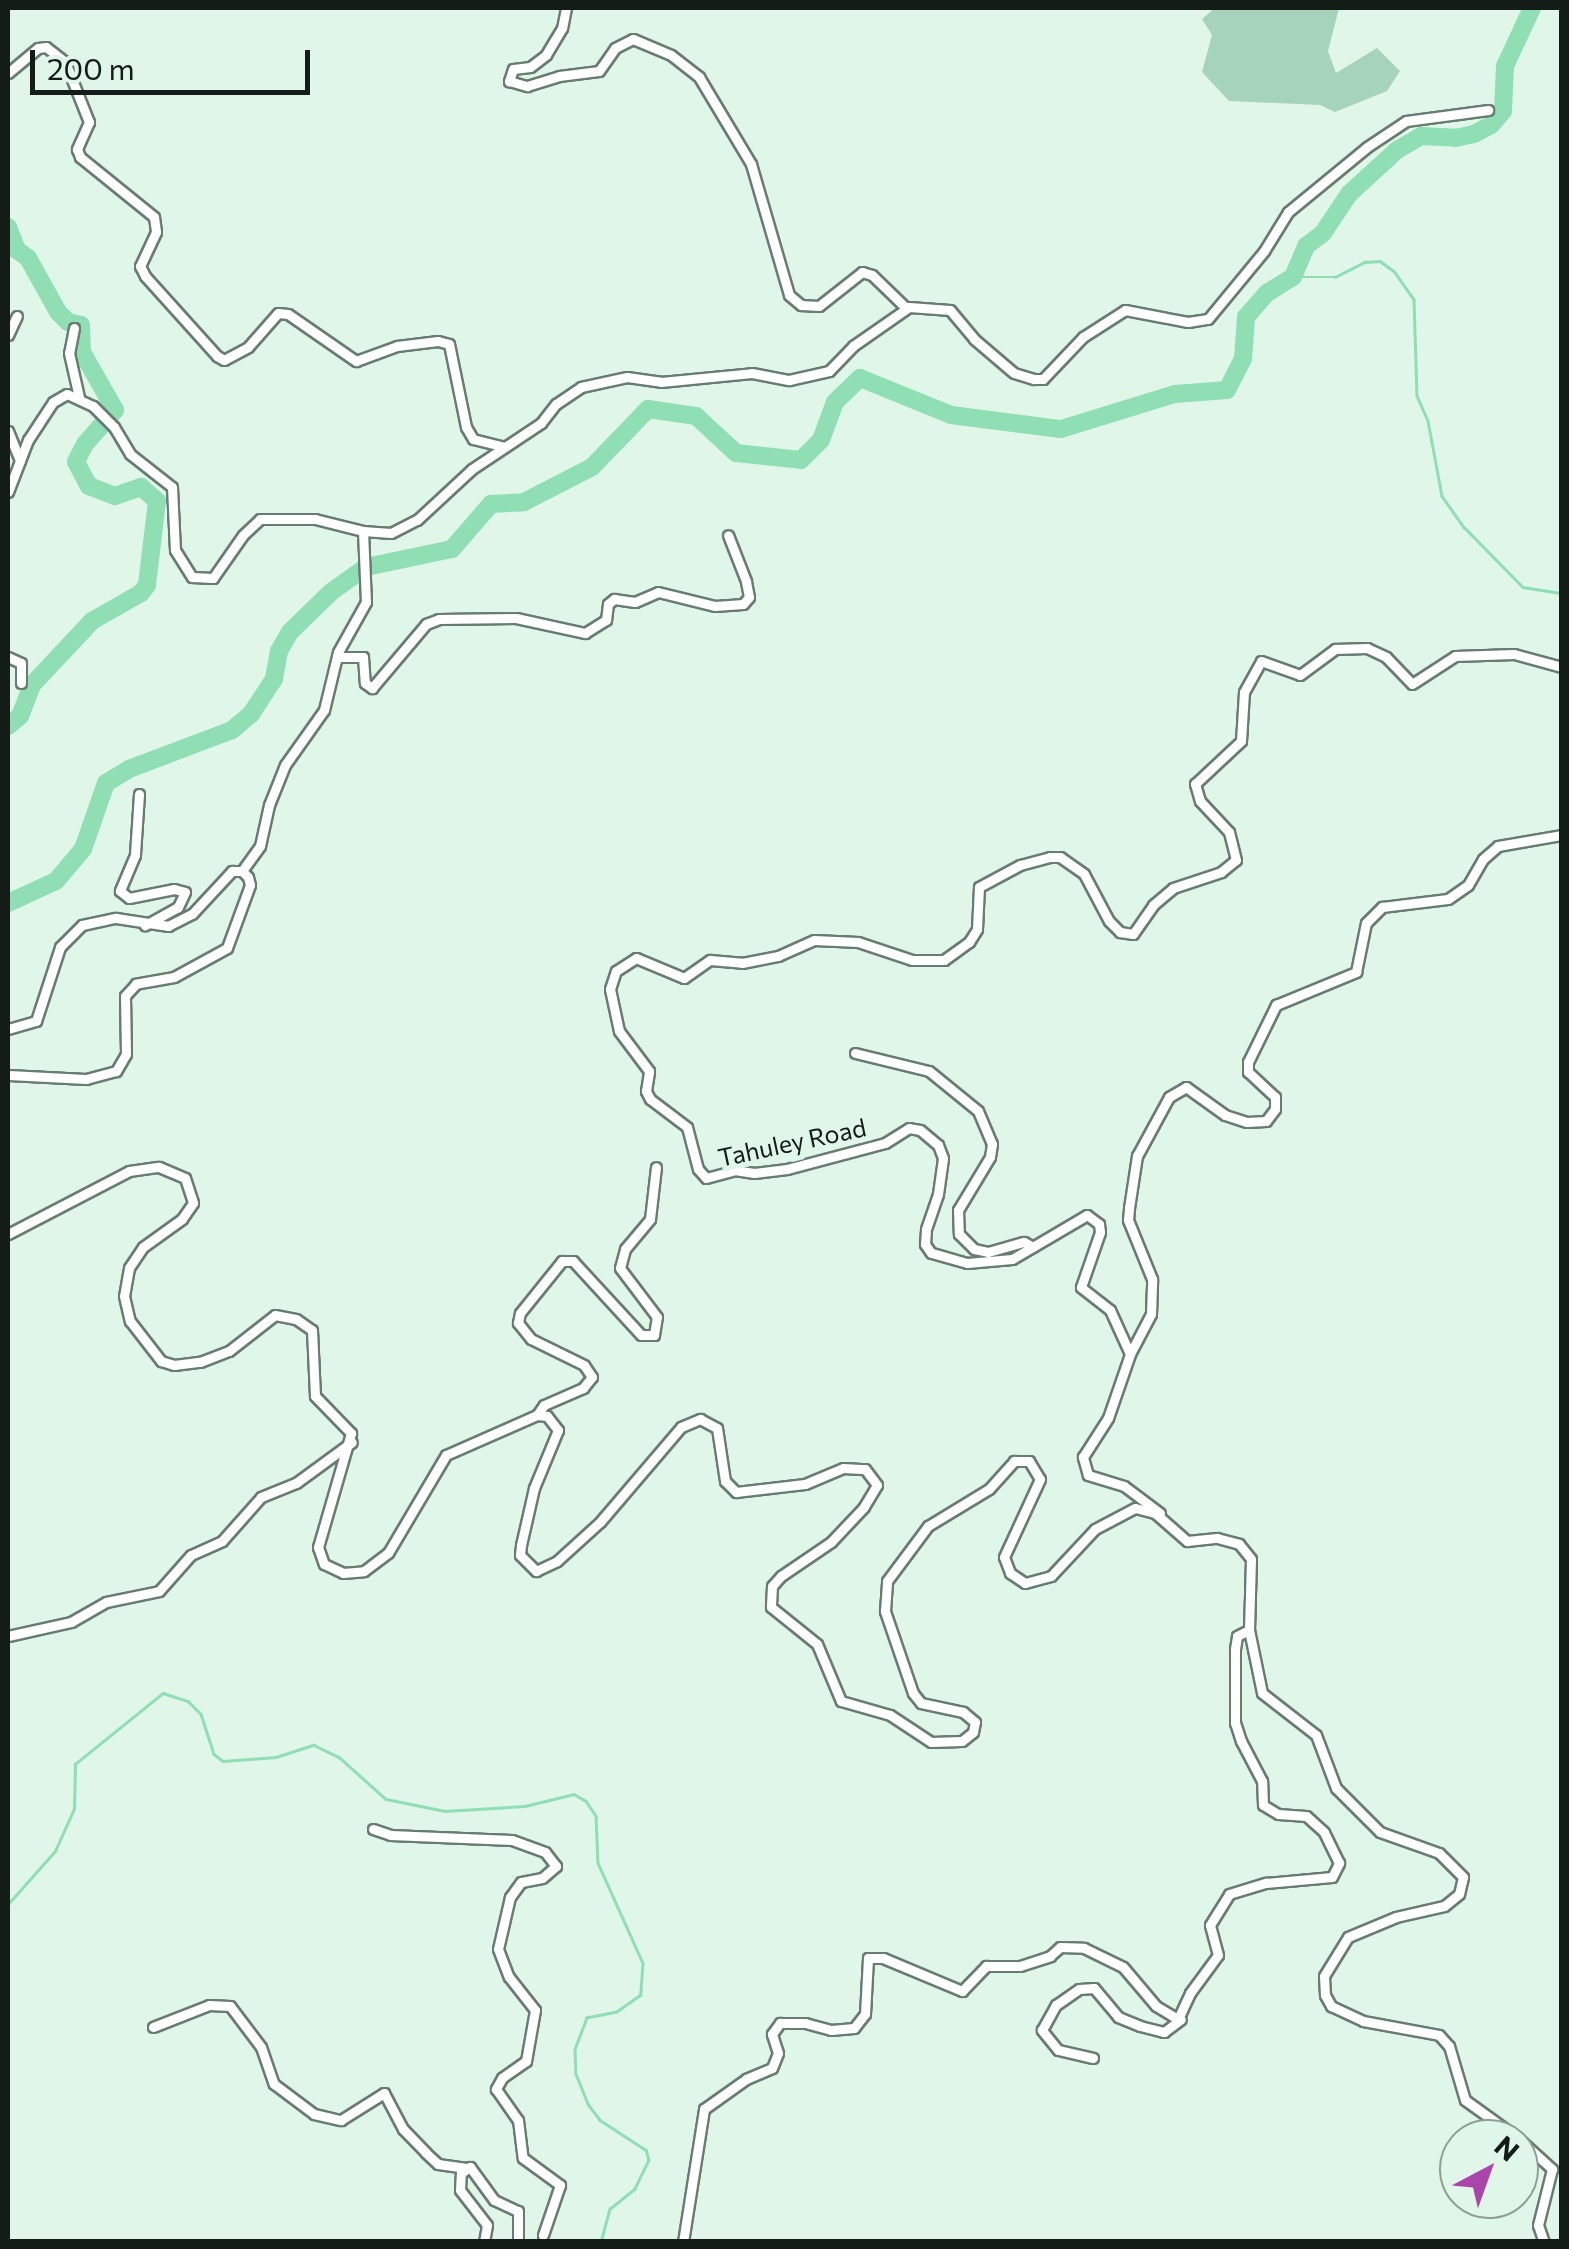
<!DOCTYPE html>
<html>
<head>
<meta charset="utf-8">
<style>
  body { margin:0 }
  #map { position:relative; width:1569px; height:2249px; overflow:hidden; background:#e0f6e9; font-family:Commissioner,sans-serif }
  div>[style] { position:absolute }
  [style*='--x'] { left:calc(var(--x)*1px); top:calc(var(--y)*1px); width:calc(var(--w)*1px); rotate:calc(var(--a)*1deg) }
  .green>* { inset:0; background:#a5d4ba }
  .stream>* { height:2.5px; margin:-1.25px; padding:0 1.25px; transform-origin:1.25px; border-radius:1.25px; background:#8fdeb4 }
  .river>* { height:18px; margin:-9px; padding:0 9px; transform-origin:9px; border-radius:9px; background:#8fdeb4 }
  .roads { filter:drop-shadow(2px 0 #687c71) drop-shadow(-2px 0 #687c71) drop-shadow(0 2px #687c71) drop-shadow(0 -2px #687c71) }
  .minor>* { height:9px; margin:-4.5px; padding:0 4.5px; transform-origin:4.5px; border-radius:4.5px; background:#fff }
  span { translate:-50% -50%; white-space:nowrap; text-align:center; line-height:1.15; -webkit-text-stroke:10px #e0f6e9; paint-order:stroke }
  .street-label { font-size:25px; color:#141c18 }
  .frame { position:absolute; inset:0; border:10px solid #141c18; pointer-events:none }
  .north { position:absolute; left:1439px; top:2119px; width:100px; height:100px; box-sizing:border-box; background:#e0f6e9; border:2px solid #8e9f95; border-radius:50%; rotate:41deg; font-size:28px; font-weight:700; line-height:40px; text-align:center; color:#141c18 }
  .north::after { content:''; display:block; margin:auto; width:35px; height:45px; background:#aa45ab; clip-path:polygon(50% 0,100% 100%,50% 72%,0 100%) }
  .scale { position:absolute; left:30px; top:50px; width:280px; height:45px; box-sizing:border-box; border:5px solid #141c18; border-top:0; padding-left:12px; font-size:30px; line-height:35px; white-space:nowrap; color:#141c18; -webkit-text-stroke:8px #e0f6e9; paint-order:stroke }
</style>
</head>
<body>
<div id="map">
  <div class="green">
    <div style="clip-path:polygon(1215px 8px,1339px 8px,1328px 51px,1336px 73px,1377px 48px,1400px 71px,1387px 91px,1335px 112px,1320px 105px,1229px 101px,1202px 72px,1212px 35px,1202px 19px)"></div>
  </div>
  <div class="stream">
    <div style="--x:1293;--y:277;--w:42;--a:0"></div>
    <div style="--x:1335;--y:277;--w:34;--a:-27"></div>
    <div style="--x:1365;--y:262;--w:15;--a:-4"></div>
    <div style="--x:1380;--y:261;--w:17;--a:36"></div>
    <div style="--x:1394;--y:271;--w:35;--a:55"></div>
    <div style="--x:1414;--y:300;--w:96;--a:88.2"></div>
    <div style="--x:1417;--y:396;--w:27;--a:66"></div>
    <div style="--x:1428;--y:421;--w:76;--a:79.4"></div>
    <div style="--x:1442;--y:496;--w:38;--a:55"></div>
    <div style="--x:1464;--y:527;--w:84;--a:45.5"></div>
    <div style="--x:1523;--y:587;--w:39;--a:9"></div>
    <div style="--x:8;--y:1904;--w:71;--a:-48.4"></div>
    <div style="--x:55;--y:1851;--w:46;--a:-65.7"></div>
    <div style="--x:74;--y:1809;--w:45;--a:-88.7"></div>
    <div style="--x:75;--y:1764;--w:113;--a:-38.9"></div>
    <div style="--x:163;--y:1693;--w:26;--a:18"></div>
    <div style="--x:188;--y:1701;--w:18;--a:45"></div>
    <div style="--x:201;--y:1714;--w:42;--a:72"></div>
    <div style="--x:214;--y:1754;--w:11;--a:38"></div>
    <div style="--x:223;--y:1761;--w:53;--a:-4.3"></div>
    <div style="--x:276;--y:1757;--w:40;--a:-18"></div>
    <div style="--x:314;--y:1745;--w:28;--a:26"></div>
    <div style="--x:339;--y:1757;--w:63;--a:41.8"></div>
    <div style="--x:386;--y:1799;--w:60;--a:11.5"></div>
    <div style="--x:445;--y:1811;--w:80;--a:-3.6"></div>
    <div style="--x:525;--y:1806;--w:50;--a:-13.8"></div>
    <div style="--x:574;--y:1794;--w:14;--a:30"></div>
    <div style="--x:586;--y:1801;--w:18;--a:56"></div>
    <div style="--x:596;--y:1816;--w:47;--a:87.6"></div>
    <div style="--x:598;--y:1863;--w:110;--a:65.8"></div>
    <div style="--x:643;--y:1963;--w:32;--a:94"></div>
    <div style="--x:641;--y:1995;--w:29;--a:145"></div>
    <div style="--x:617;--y:2012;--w:31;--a:169"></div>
    <div style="--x:587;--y:2018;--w:33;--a:111"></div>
    <div style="--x:575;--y:2049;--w:25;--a:88"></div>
    <div style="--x:576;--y:2074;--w:32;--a:68"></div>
    <div style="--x:588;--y:2104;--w:20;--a:53"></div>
    <div style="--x:600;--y:2120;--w:55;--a:33.1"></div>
    <div style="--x:646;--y:2150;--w:10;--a:73"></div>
    <div style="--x:649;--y:2160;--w:32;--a:116"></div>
    <div style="--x:635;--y:2189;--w:32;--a:141"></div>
    <div style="--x:610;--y:2209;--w:34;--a:105"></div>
  </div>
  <div class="river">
    <div style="--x:8;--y:227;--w:25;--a:69"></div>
    <div style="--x:17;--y:250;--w:14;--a:36"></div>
    <div style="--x:28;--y:258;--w:62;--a:60.9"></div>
    <div style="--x:58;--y:312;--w:14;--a:45"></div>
    <div style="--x:68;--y:322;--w:13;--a:13"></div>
    <div style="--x:81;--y:325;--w:27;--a:88"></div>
    <div style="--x:82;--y:352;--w:67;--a:60.4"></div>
    <div style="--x:115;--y:410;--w:45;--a:131.4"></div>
    <div style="--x:85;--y:444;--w:20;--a:117"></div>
    <div style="--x:76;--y:462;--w:27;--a:62"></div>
    <div style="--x:89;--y:486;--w:28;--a:21"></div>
    <div style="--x:115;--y:496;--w:28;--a:-19"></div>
    <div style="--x:141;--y:487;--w:21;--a:41"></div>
    <div style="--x:157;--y:501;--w:85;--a:96.8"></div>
    <div style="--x:147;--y:585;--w:10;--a:127"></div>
    <div style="--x:141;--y:593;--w:56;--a:150.3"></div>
    <div style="--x:92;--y:621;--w:88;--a:133.2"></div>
    <div style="--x:32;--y:685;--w:33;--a:111"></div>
    <div style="--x:20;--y:716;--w:16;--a:140"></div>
    <div style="--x:8;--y:903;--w:53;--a:-24.6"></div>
    <div style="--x:56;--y:881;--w:42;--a:-49.8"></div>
    <div style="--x:83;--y:849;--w:70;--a:-70.8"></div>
    <div style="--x:106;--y:783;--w:27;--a:-31"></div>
    <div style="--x:129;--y:769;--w:110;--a:-20.7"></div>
    <div style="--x:232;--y:730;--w:25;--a:-40"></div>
    <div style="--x:251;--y:714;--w:42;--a:-56.7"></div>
    <div style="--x:274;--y:679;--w:28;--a:-80"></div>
    <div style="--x:279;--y:651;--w:22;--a:-60"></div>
    <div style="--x:290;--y:632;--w:57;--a:-44.3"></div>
    <div style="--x:331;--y:592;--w:43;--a:-35.5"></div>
    <div style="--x:366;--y:567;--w:88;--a:-11.8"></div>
    <div style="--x:452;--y:549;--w:60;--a:-49.1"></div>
    <div style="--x:491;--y:504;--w:33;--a:-3"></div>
    <div style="--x:524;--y:502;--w:76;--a:-27.2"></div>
    <div style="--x:592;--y:467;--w:81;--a:-46"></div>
    <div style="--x:648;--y:409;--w:49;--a:8.3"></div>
    <div style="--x:696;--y:416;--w:54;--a:42.8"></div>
    <div style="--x:736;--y:453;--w:65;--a:6.1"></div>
    <div style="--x:801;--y:460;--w:28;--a:-45"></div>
    <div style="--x:821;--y:440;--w:40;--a:-69.8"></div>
    <div style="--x:835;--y:402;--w:35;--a:-44"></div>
    <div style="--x:860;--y:378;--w:98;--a:22.1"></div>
    <div style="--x:951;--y:415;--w:111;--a:7.3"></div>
    <div style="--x:1061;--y:429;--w:119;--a:-17.1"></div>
    <div style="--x:1175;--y:394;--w:52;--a:-4.4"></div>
    <div style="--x:1227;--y:390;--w:35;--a:-63"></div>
    <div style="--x:1243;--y:359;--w:42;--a:-85.9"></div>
    <div style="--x:1246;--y:317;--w:32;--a:-49"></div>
    <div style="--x:1267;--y:293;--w:31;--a:-32"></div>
    <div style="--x:1293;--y:277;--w:34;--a:-67"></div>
    <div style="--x:1306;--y:246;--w:21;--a:-37"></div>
    <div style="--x:1323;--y:233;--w:47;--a:-56.3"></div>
    <div style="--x:1349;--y:194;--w:65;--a:-42.5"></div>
    <div style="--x:1397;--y:150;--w:28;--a:-30"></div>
    <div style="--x:1421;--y:136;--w:35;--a:3"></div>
    <div style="--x:1456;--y:138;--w:18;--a:-13"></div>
    <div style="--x:1474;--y:134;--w:19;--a:-28"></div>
    <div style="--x:1491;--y:125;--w:18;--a:-49"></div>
    <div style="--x:1503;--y:111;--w:45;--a:-87.5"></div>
    <div style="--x:1505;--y:66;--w:64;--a:-65"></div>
  </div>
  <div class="roads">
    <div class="minor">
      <div style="--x:566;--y:8;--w:20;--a:101"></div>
      <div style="--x:562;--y:28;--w:31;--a:121"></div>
      <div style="--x:546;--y:55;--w:20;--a:143"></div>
      <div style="--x:530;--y:67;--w:17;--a:173"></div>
      <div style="--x:513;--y:69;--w:13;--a:108"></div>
      <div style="--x:509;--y:81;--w:19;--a:16"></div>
      <div style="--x:527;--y:86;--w:34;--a:-17"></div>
      <div style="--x:559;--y:76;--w:40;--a:-7.1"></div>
      <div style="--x:599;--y:71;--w:28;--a:-55"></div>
      <div style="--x:615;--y:48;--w:20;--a:-27"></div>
      <div style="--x:633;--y:39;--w:41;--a:22.8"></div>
      <div style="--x:671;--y:55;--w:36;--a:38"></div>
      <div style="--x:699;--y:77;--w:101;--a:59.1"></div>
      <div style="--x:751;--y:164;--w:136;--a:73.8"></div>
      <div style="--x:789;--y:295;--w:16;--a:40"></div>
      <div style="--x:801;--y:305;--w:18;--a:3"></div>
      <div style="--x:819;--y:306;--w:55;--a:-38.3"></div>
      <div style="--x:862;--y:272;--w:10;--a:17"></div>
      <div style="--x:872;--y:275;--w:46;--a:44.1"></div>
      <div style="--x:8;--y:73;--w:39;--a:-40"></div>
      <div style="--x:38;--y:48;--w:8;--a:-7"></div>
      <div style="--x:46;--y:47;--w:24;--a:38"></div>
      <div style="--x:65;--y:62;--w:65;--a:68.2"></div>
      <div style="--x:89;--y:122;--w:30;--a:114"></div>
      <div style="--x:77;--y:149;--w:9;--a:69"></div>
      <div style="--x:80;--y:157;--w:95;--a:39"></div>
      <div style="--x:154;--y:217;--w:15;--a:82"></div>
      <div style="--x:156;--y:232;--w:38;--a:115"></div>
      <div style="--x:140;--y:266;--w:11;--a:63"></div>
      <div style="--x:145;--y:276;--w:108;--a:48"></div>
      <div style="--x:217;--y:356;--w:8;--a:30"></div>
      <div style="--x:224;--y:360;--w:27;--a:-28"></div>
      <div style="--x:248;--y:347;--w:45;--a:-48.6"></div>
      <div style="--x:278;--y:313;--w:10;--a:6"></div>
      <div style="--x:288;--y:314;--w:83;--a:34.7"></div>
      <div style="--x:356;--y:361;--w:44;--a:-20.1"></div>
      <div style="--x:397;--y:346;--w:41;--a:-7"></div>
      <div style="--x:438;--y:341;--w:11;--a:15"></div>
      <div style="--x:449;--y:344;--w:85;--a:78.4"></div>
      <div style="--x:466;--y:427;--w:14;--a:60"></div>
      <div style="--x:473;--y:439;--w:32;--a:14"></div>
      <div style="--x:74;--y:328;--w:25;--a:101"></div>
      <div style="--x:69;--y:353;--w:45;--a:77.2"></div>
      <div style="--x:8;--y:335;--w:21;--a:-65"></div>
      <div style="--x:8;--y:431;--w:32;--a:68"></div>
      <div style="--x:8;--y:492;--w:56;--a:-69"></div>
      <div style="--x:28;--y:440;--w:45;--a:-56.7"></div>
      <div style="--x:53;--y:402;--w:16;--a:-30"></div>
      <div style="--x:67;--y:394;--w:29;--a:25"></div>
      <div style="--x:93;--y:406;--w:30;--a:45"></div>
      <div style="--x:114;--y:427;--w:31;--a:59"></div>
      <div style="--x:130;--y:454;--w:53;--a:38.2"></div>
      <div style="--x:172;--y:487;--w:63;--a:87.3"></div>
      <div style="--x:175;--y:550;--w:32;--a:58"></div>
      <div style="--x:192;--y:577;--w:21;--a:3"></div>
      <div style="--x:213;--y:578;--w:52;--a:-55.1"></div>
      <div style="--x:243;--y:535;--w:23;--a:-43"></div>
      <div style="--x:260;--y:519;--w:55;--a:0"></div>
      <div style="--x:315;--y:519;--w:49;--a:14"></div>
      <div style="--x:363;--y:531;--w:71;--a:87.6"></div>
      <div style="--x:366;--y:602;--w:57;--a:119.2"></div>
      <div style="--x:338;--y:652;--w:60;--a:103.6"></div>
      <div style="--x:324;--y:710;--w:67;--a:125.3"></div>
      <div style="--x:285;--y:765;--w:43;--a:111.8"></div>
      <div style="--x:269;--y:805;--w:42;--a:102.4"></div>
      <div style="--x:260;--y:846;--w:31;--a:126"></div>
      <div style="--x:363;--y:531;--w:28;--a:4"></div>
      <div style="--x:391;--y:533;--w:29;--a:-27"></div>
      <div style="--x:417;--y:520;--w:75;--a:-42.8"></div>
      <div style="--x:472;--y:469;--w:83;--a:-33.7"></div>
      <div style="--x:541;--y:423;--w:24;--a:-52"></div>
      <div style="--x:556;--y:404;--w:30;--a:-34"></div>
      <div style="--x:581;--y:387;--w:47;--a:-12.3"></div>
      <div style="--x:627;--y:377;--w:34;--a:8"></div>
      <div style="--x:661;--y:382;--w:91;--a:-5.6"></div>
      <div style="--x:752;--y:373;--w:38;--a:11"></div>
      <div style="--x:789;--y:380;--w:41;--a:-12.7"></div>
      <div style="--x:829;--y:371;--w:35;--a:-46"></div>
      <div style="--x:853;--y:346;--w:68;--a:-34.9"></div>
      <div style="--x:909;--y:307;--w:41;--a:4.2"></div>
      <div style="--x:950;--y:310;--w:38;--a:50"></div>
      <div style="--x:974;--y:339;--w:52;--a:40.4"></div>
      <div style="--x:1014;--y:373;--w:21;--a:17"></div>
      <div style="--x:1034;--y:379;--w:9;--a:0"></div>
      <div style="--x:1043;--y:379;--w:58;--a:-46.4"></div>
      <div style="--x:1083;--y:337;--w:50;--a:-32.7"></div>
      <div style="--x:1125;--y:310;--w:64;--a:10.8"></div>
      <div style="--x:1188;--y:322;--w:20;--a:-9"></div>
      <div style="--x:1208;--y:319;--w:88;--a:-50.5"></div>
      <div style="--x:1264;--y:251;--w:46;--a:-58.4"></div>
      <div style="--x:1288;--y:212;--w:102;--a:-39.4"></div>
      <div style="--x:1367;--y:147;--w:47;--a:-33.7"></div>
      <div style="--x:1406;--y:121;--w:83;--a:-7.6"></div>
      <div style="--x:8;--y:657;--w:14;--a:25"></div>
      <div style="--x:21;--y:663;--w:20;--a:90"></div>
      <div style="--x:337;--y:657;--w:26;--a:0"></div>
      <div style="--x:363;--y:657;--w:26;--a:86"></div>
      <div style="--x:365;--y:683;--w:9;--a:36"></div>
      <div style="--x:372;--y:688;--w:84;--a:-49.8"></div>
      <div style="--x:426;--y:624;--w:14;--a:-21"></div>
      <div style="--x:439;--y:619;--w:77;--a:-0.7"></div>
      <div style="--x:516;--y:618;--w:71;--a:12.3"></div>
      <div style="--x:585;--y:633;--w:25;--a:-32"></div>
      <div style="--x:606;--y:620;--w:16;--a:-83"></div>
      <div style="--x:608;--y:604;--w:8;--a:-40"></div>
      <div style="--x:614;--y:599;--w:21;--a:8"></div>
      <div style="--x:635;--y:602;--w:25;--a:-23"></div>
      <div style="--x:658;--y:592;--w:59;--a:13.8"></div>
      <div style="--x:715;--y:606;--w:28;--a:-4"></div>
      <div style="--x:743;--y:604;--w:9;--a:-49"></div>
      <div style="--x:749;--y:597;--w:16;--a:-101"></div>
      <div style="--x:746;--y:581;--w:49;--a:-111.4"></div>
      <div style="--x:139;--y:794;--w:61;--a:93.8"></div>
      <div style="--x:135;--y:855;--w:39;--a:113"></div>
      <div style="--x:120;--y:891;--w:11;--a:38"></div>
      <div style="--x:129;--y:898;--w:46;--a:-11.3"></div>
      <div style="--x:174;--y:889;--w:11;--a:15"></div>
      <div style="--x:185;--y:892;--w:17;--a:115"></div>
      <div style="--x:178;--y:907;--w:38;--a:151"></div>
      <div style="--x:8;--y:1029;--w:29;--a:-16"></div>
      <div style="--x:36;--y:1021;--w:78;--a:-72"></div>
      <div style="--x:60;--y:947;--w:31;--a:-45"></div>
      <div style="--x:82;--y:925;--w:35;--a:-12"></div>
      <div style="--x:116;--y:918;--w:53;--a:8.7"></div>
      <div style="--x:168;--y:926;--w:27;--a:-27"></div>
      <div style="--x:192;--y:914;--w:59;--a:-47.1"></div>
      <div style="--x:232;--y:871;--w:10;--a:0"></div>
      <div style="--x:242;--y:871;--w:8;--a:45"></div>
      <div style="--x:248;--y:877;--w:8;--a:76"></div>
      <div style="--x:250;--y:885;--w:67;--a:110.1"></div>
      <div style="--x:227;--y:948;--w:60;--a:151.3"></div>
      <div style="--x:174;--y:977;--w:39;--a:170"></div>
      <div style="--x:136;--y:984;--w:16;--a:133"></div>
      <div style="--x:125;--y:996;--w:58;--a:89"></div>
      <div style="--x:126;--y:1054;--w:20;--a:120"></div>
      <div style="--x:116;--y:1071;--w:31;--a:165"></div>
      <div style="--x:86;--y:1079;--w:78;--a:-177.1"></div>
      <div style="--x:855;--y:1053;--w:76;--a:13.7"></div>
      <div style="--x:929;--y:1071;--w:63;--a:39.2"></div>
      <div style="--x:978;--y:1111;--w:36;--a:67"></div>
      <div style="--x:992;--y:1144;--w:13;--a:99"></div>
      <div style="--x:990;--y:1157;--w:62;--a:121.1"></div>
      <div style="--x:958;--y:1210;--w:24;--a:88"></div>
      <div style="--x:959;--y:1234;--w:21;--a:45"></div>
      <div style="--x:974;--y:1249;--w:14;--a:12"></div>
      <div style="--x:988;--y:1252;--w:37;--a:-16"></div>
      <div style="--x:1024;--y:1242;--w:10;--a:29"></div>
      <div style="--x:8;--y:1234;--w:136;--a:-27.5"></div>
      <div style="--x:129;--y:1171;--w:30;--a:-8"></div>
      <div style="--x:159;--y:1167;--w:28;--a:23"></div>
      <div style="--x:185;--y:1178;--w:26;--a:72"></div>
      <div style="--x:193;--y:1203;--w:19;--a:125"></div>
      <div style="--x:182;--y:1219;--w:48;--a:144.3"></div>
      <div style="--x:143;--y:1247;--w:25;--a:124"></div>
      <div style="--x:129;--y:1268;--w:28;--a:100"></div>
      <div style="--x:124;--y:1296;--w:26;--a:77"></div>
      <div style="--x:130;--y:1321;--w:51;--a:52.2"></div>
      <div style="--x:161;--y:1361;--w:14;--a:17"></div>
      <div style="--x:174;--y:1365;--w:26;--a:-7"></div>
      <div style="--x:200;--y:1362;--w:31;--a:-21"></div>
      <div style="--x:229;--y:1351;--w:58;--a:-38"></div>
      <div style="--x:275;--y:1315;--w:21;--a:11"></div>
      <div style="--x:296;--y:1319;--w:19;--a:35"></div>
      <div style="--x:312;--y:1330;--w:66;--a:87.4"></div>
      <div style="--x:315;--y:1396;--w:52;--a:45.8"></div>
      <div style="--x:351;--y:1433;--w:119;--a:106.1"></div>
      <div style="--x:318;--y:1547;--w:18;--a:71"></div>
      <div style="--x:324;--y:1564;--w:21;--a:25"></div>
      <div style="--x:343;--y:1573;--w:21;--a:-5"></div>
      <div style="--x:364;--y:1571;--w:30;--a:-37"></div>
      <div style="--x:388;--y:1553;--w:114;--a:-59.4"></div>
      <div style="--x:446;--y:1455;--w:99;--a:-23.7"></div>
      <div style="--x:537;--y:1415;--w:10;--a:6"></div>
      <div style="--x:547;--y:1416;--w:18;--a:52"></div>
      <div style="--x:558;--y:1430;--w:63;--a:112.5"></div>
      <div style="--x:534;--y:1488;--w:58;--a:102.8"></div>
      <div style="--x:521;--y:1545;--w:10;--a:96"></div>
      <div style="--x:520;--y:1555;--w:23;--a:45"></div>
      <div style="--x:536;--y:1571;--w:23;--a:-25"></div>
      <div style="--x:557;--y:1561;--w:58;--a:-42.2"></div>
      <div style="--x:600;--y:1522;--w:125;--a:-49.5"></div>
      <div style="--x:681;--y:1427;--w:21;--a:-23"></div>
      <div style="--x:700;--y:1419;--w:19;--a:28"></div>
      <div style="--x:717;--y:1428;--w:54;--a:81.4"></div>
      <div style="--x:725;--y:1481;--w:16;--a:45"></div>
      <div style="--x:736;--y:1492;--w:69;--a:-6.6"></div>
      <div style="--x:805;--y:1484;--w:41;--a:-22.8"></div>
      <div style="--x:843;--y:1468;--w:22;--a:3"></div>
      <div style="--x:865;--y:1469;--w:20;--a:53"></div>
      <div style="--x:877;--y:1485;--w:26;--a:121"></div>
      <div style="--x:864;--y:1507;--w:48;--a:133.3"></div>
      <div style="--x:831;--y:1542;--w:60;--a:145.8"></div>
      <div style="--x:781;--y:1576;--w:13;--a:132"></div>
      <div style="--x:772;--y:1586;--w:21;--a:93"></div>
      <div style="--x:771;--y:1607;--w:59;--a:38.8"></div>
      <div style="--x:817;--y:1644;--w:62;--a:67.2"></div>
      <div style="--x:841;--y:1701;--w:51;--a:15.9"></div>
      <div style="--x:890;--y:1715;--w:49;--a:33.4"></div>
      <div style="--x:931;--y:1742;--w:31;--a:-2"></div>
      <div style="--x:962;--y:1741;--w:14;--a:-39"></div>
      <div style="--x:973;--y:1732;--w:10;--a:-79"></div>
      <div style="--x:975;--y:1722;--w:16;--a:-140"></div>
      <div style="--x:963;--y:1712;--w:43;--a:-167.9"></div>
      <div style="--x:921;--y:1703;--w:13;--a:-129"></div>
      <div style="--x:913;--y:1693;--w:87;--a:-108.9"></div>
      <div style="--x:885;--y:1611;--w:30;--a:-86"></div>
      <div style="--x:887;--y:1581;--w:69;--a:-53.3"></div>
      <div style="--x:928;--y:1526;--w:71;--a:-31.2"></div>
      <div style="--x:989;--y:1489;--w:38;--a:-48"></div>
      <div style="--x:1014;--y:1461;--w:15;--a:0"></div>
      <div style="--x:1029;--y:1461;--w:21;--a:59"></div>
      <div style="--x:1040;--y:1479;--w:86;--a:114.8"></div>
      <div style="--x:1004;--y:1557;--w:17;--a:69"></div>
      <div style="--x:1010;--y:1573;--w:18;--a:34"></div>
      <div style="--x:1025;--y:1583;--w:27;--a:-15"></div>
      <div style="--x:1051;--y:1576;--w:64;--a:-46.9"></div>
      <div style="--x:1095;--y:1529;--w:45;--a:-27.7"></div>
      <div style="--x:1135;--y:1508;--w:21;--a:14"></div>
      <div style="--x:1155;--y:1513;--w:43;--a:41.2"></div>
      <div style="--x:1187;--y:1541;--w:30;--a:-6"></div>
      <div style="--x:1217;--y:1538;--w:23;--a:15"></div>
      <div style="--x:1239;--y:1544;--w:19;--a:51"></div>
      <div style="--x:1251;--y:1559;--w:71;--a:91.6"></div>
      <div style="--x:1249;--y:1630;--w:64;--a:78.3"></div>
      <div style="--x:1262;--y:1693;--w:68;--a:37.9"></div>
      <div style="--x:1316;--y:1735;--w:57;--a:69.3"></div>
      <div style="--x:1336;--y:1788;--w:62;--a:45"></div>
      <div style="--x:1380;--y:1832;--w:63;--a:19.6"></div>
      <div style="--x:1439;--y:1853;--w:34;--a:45"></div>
      <div style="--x:1463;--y:1877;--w:17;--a:103"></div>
      <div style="--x:1459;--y:1894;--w:19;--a:141"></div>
      <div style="--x:1444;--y:1906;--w:49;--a:167.1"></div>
      <div style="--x:1396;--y:1917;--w:52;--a:157.4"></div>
      <div style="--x:1348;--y:1937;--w:46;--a:121.6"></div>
      <div style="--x:1324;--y:1976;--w:19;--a:87"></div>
      <div style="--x:1325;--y:1995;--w:13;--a:61"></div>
      <div style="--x:1331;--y:2006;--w:35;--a:25"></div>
      <div style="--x:1363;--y:2021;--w:77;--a:10.4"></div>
      <div style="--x:1439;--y:2035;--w:15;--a:48"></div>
      <div style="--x:1449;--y:2046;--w:56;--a:73.5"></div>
      <div style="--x:1465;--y:2100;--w:67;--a:35.8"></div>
      <div style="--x:1130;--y:1354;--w:48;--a:-114.4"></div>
      <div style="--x:1110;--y:1310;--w:37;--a:-142"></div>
      <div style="--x:1081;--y:1287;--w:58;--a:-70.9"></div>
      <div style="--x:1100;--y:1232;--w:8;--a:-97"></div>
      <div style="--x:1099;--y:1224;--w:15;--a:-143"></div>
      <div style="--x:1087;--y:1215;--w:87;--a:149.6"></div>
      <div style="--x:1012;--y:1259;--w:45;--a:174.9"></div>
      <div style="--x:967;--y:1263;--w:37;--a:-164"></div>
      <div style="--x:931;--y:1253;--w:11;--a:-124"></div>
      <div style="--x:925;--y:1244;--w:15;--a:-86"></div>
      <div style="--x:926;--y:1229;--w:37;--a:-71"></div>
      <div style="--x:938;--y:1194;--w:36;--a:-82"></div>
      <div style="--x:943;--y:1158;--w:14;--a:-111"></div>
      <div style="--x:938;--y:1145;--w:23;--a:-140"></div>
      <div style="--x:920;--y:1130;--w:11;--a:-170"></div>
      <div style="--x:909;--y:1128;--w:28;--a:148"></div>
      <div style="--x:885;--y:1143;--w:101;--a:165.1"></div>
      <div style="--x:787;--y:1169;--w:33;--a:173"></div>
      <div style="--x:754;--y:1173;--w:18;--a:-171"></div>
      <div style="--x:736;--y:1170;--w:31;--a:165"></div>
      <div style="--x:706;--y:1178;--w:12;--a:-132"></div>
      <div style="--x:698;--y:1169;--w:43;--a:-104.7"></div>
      <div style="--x:687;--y:1127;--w:46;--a:-142.9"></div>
      <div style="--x:650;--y:1099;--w:9;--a:-117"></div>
      <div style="--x:646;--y:1091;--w:20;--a:-81"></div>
      <div style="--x:649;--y:1071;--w:50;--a:-126.9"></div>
      <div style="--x:619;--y:1031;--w:43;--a:-102.1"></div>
      <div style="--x:610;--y:989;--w:19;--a:-72"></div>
      <div style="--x:616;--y:971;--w:24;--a:-33"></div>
      <div style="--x:636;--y:958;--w:52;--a:22.6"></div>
      <div style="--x:684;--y:978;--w:32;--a:-35"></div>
      <div style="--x:710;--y:960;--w:32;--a:5"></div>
      <div style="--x:742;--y:963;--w:37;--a:-11"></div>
      <div style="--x:778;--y:956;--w:39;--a:-24"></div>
      <div style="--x:814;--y:940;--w:44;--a:2.6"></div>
      <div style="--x:858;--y:942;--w:57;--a:18.4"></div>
      <div style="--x:912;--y:960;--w:32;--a:0"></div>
      <div style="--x:944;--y:960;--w:31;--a:-36"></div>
      <div style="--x:969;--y:942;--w:15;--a:-58"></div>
      <div style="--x:977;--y:929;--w:42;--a:-87.3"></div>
      <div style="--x:979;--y:887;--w:47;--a:-28.2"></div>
      <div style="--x:1020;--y:865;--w:31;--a:-15"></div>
      <div style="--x:1050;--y:857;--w:10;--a:0"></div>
      <div style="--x:1060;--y:857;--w:29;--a:35"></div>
      <div style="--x:1084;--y:874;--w:53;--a:62"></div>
      <div style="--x:1109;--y:921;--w:16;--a:45"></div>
      <div style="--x:1120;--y:932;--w:13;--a:9"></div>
      <div style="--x:1133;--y:934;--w:35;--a:-55"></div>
      <div style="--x:1153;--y:905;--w:26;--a:-40"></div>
      <div style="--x:1173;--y:888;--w:51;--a:-18.4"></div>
      <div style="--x:1221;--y:872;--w:19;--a:-39"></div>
      <div style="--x:1236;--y:860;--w:29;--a:-104"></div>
      <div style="--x:1229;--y:832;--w:42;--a:-133.1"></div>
      <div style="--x:1200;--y:801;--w:18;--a:-106"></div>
      <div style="--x:1195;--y:784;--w:63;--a:-43.1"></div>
      <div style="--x:1241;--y:741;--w:49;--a:-86.5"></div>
      <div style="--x:1244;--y:692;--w:35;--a:-61"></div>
      <div style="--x:1261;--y:661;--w:41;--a:19.7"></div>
      <div style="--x:1300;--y:675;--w:44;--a:-36.6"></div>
      <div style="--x:1335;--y:649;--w:32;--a:-2"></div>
      <div style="--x:1367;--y:648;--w:21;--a:25"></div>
      <div style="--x:1386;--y:657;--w:37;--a:46"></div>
      <div style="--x:1412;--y:684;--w:51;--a:-33.1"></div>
      <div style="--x:1455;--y:656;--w:59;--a:-1.9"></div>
      <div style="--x:1514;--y:654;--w:50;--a:15.2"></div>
      <div style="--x:537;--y:1415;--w:12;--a:-55"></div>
      <div style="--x:544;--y:1405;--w:43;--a:-23.6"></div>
      <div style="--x:583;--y:1388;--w:14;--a:-51"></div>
      <div style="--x:592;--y:1377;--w:14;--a:-124"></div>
      <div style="--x:584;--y:1365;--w:59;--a:-153.9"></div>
      <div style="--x:531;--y:1339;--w:21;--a:-129"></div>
      <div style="--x:518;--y:1323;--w:10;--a:-79"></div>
      <div style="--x:520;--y:1313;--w:67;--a:-51.1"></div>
      <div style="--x:562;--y:1261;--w:11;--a:0"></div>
      <div style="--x:573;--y:1261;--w:100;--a:47.4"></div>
      <div style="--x:641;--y:1335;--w:13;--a:0"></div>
      <div style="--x:654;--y:1335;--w:18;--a:-81"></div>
      <div style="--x:657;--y:1317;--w:61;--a:-127.1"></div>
      <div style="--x:620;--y:1268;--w:20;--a:-75"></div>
      <div style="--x:625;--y:1249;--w:39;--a:-50"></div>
      <div style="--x:650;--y:1219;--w:52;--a:-83.4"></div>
      <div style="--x:1160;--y:1513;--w:45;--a:-143.1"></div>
      <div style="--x:1124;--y:1486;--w:38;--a:-163"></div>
      <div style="--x:1088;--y:1475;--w:19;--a:-106"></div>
      <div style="--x:1083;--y:1457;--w:46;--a:-57.3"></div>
      <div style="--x:1108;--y:1418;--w:68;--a:-71"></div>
      <div style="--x:1130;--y:1354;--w:45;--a:-62.3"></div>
      <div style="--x:1151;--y:1314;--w:35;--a:-88"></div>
      <div style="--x:1152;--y:1279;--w:64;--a:-112.1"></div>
      <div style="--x:1128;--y:1220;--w:12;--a:-85"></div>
      <div style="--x:1129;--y:1208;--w:53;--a:-81.3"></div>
      <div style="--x:1137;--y:1156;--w:67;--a:-61.5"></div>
      <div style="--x:1169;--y:1097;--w:20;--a:-30"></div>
      <div style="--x:1186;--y:1087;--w:48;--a:35.7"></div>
      <div style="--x:1225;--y:1115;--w:23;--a:18"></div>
      <div style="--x:1247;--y:1122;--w:19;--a:-3"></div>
      <div style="--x:1266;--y:1121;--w:15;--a:-53"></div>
      <div style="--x:1275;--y:1109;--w:12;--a:-90"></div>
      <div style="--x:1275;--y:1097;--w:37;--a:-137"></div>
      <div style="--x:1248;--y:1072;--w:10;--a:-90"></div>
      <div style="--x:1248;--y:1062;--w:64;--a:-63.8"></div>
      <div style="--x:1276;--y:1005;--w:87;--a:-22.4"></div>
      <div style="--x:1356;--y:972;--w:50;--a:-78.5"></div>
      <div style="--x:1366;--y:923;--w:23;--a:-45"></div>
      <div style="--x:1382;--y:907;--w:66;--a:-6.9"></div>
      <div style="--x:1448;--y:899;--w:24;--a:-35"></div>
      <div style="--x:1468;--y:885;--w:30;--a:-60"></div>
      <div style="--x:1483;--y:859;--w:20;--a:-41"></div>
      <div style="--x:1498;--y:846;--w:65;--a:-9.8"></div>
      <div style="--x:8;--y:1636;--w:65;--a:-12.5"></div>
      <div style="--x:71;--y:1622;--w:40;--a:-29.7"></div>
      <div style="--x:106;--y:1602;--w:54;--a:-11.7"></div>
      <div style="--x:159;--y:1591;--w:48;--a:-48.4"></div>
      <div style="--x:191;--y:1555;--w:34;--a:-24"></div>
      <div style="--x:222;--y:1541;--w:59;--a:-48.4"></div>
      <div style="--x:261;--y:1497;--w:38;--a:-22"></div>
      <div style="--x:296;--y:1483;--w:69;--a:-36.2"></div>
      <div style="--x:373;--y:1829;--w:18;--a:19"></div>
      <div style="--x:390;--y:1835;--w:122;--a:2.3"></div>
      <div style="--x:512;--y:1840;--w:35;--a:20"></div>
      <div style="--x:545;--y:1852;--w:18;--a:52"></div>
      <div style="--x:556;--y:1866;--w:18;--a:139"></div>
      <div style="--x:542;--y:1878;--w:21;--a:169"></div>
      <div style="--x:521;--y:1882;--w:19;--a:126"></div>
      <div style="--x:510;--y:1897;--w:53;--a:103"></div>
      <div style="--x:498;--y:1949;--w:30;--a:69"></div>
      <div style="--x:509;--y:1977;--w:42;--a:51.8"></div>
      <div style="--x:535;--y:2010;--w:52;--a:100"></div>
      <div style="--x:526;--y:2061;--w:29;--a:145"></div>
      <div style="--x:502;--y:2078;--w:13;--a:119"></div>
      <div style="--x:496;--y:2089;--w:38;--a:55"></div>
      <div style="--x:518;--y:2120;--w:38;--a:83"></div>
      <div style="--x:523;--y:2158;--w:46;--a:36.1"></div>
      <div style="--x:560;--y:2185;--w:53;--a:108.8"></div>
      <div style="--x:153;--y:2027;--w:60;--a:-21.4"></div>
      <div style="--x:209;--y:2005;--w:21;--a:3"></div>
      <div style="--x:230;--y:2006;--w:51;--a:52.9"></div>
      <div style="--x:261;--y:2047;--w:39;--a:71"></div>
      <div style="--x:274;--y:2084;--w:50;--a:36.9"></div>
      <div style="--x:314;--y:2114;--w:28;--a:13"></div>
      <div style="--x:341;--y:2120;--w:51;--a:-32.1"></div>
      <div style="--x:384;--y:2093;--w:41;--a:62.2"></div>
      <div style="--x:403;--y:2129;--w:33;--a:46"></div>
      <div style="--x:426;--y:2153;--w:16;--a:43"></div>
      <div style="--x:438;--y:2164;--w:27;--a:8"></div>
      <div style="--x:1093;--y:2058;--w:36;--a:-167"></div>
      <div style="--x:1058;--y:2050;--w:26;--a:-129"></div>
      <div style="--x:1042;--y:2030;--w:29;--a:-61"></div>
      <div style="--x:1056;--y:2005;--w:28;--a:-35"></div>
      <div style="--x:1079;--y:1989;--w:15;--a:-4"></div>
      <div style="--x:1094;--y:1988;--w:38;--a:50"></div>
      <div style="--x:1118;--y:2017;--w:24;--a:22"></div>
      <div style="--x:1140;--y:2026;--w:25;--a:14"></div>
      <div style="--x:1164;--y:2032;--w:21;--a:-37"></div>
      <div style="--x:1519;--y:2139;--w:45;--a:42.3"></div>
      <div style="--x:1552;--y:2169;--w:58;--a:104"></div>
      <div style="--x:1538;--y:2225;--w:18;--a:71"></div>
      <div style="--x:484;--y:2242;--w:17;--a:-80"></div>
      <div style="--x:487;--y:2225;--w:44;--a:-127.6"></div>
      <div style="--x:460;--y:2190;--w:17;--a:-87"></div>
      <div style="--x:461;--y:2173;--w:11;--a:-34"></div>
      <div style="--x:470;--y:2167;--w:41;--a:54"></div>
      <div style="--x:494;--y:2200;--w:26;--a:25"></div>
      <div style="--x:518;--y:2211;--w:31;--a:90"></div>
      <div style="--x:683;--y:2242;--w:135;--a:-81"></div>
      <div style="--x:704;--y:2109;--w:52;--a:-35.5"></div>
      <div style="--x:746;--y:2079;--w:28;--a:-23"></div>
      <div style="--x:772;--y:2068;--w:16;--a:-68"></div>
      <div style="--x:778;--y:2053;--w:20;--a:-108"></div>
      <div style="--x:772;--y:2034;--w:14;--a:-54"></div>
      <div style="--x:780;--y:2023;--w:25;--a:0"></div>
      <div style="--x:805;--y:2023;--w:27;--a:15"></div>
      <div style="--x:831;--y:2030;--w:23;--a:-5"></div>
      <div style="--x:854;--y:2028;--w:18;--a:-52"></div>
      <div style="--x:865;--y:2014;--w:56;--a:-86.9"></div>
      <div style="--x:868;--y:1958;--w:15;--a:0"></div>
      <div style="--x:883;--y:1958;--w:86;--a:22.7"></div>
      <div style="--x:962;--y:1991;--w:35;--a:-46"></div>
      <div style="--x:986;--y:1966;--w:34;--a:0"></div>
      <div style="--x:1020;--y:1966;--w:32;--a:-18"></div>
      <div style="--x:1050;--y:1956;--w:13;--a:-42"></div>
      <div style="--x:1060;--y:1947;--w:24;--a:2"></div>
      <div style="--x:1084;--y:1948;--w:43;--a:26"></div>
      <div style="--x:1123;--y:1967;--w:51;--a:49.8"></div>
      <div style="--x:1156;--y:2006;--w:26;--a:31"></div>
      <div style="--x:1178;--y:2019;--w:29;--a:-65"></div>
      <div style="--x:1190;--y:1993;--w:47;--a:-53.6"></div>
      <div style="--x:1218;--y:1955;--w:31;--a:-105"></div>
      <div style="--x:1210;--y:1925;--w:36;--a:-58"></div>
      <div style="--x:1229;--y:1894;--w:39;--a:-17"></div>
      <div style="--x:1266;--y:1883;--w:66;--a:-5.2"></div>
      <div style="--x:1332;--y:1877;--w:16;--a:-63"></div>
      <div style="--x:1339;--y:1863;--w:34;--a:-116"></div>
      <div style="--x:1324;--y:1832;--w:24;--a:-138"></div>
      <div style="--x:1306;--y:1816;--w:28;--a:-176"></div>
      <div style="--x:1278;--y:1814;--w:17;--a:-149"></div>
      <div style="--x:1263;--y:1805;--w:24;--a:-92"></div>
      <div style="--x:1262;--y:1781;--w:45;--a:-117.7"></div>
      <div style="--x:1241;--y:1741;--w:19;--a:-108"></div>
      <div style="--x:1235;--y:1723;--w:74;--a:-90"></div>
      <div style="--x:1235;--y:1649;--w:13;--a:-81"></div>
      <div style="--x:1237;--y:1636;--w:13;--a:-27"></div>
    </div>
  </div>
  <div class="street-label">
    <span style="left:792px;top:1142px;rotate:-12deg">Tahuley Road</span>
  </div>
  <div class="frame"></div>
  <div class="north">N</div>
  <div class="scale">200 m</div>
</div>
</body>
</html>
